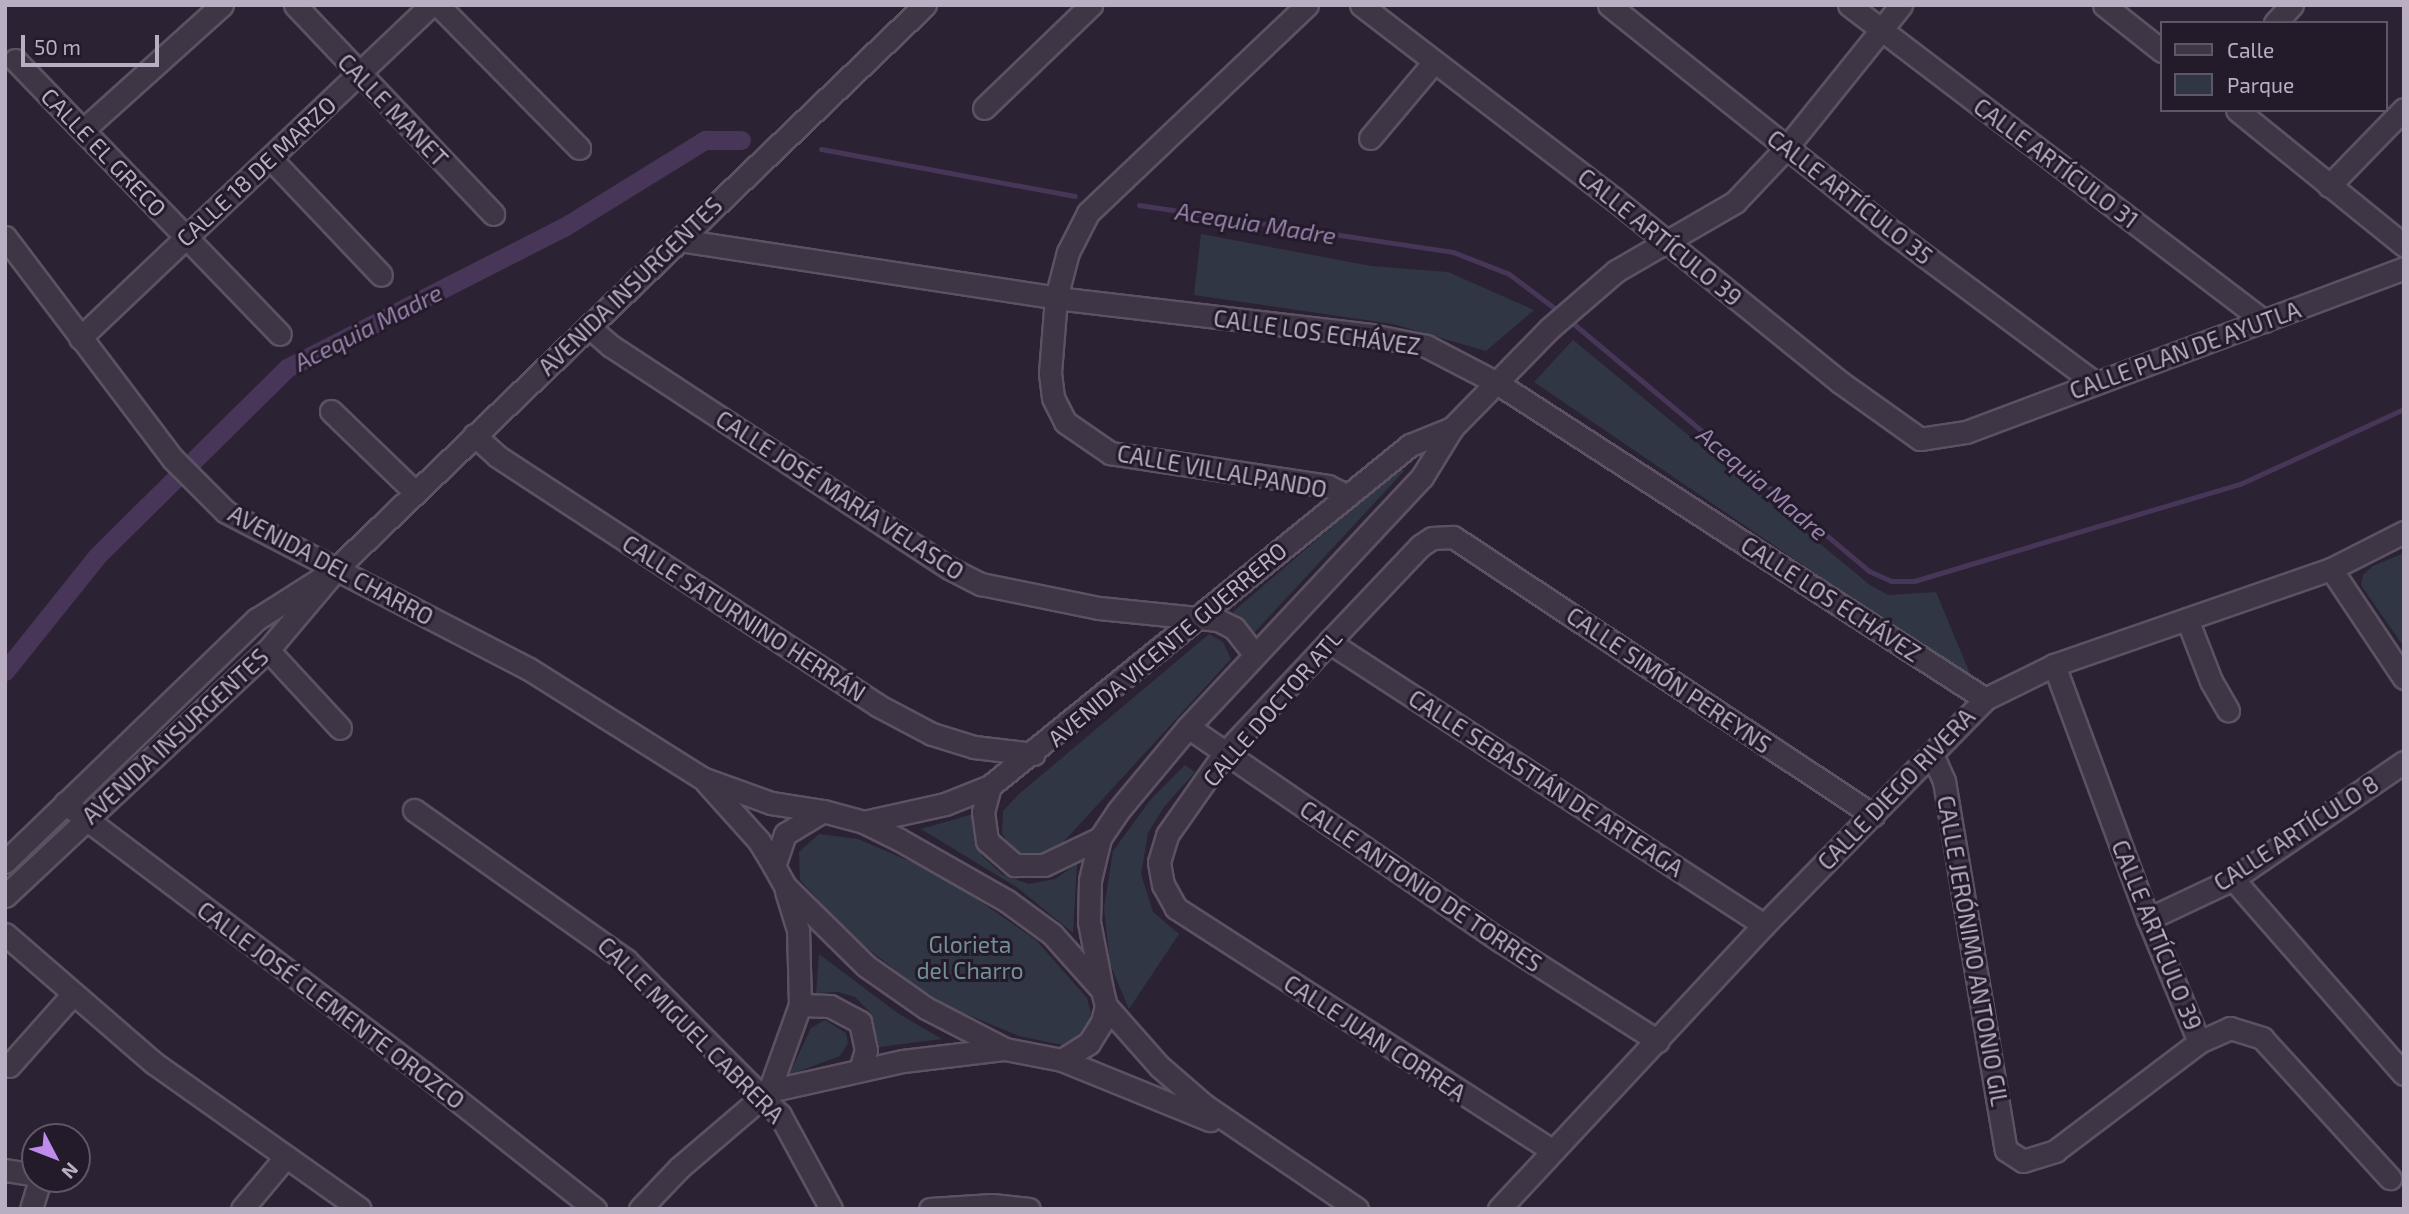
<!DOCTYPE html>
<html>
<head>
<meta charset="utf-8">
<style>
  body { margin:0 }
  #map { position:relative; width:2409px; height:1214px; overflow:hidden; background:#2b2234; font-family:"Exo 2",sans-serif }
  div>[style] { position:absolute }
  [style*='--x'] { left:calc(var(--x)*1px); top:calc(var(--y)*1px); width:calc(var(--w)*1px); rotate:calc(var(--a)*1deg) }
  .green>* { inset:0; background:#313645 }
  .stream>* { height:5px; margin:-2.5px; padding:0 2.5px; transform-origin:2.5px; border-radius:2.5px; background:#473657 }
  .canal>* { height:19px; margin:-9.5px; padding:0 9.5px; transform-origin:9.5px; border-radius:9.5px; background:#473657 }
  .roads { filter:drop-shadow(2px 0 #5c5263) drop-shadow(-2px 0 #5c5263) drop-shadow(0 2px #5c5263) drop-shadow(0 -2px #5c5263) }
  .minor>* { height:21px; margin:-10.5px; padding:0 10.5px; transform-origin:10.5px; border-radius:10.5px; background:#3e3545 }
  span { translate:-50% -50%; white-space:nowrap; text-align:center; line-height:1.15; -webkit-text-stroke:6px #231b2a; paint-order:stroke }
  .street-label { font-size:23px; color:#baafc2 }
  .park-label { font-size:23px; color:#718f95 }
  .water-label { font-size:24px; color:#9782ac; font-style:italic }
  .frame { position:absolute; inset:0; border:7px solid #baafc2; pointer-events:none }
  .legend { position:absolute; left:2160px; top:21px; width:228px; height:91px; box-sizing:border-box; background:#231b2a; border:2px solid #5f5667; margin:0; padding:9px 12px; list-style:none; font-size:21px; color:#baafc2 }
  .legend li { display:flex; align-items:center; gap:14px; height:35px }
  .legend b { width:35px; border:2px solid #5f5667 }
  .north { position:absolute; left:21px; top:1123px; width:70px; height:70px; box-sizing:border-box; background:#231b2a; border:2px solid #5f5667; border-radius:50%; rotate:132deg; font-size:19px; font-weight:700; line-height:28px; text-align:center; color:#baafc2 }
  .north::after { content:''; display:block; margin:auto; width:24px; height:32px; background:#c18beb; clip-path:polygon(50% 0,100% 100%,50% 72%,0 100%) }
  .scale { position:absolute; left:21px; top:35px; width:138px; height:32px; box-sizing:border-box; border:4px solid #baafc2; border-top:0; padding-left:9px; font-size:21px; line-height:24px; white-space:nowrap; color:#baafc2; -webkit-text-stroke:5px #231b2a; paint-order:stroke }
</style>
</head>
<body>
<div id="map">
  <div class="green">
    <div style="clip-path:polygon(1201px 234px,1371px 266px,1448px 272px,1534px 310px,1486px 351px,1393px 324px,1194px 295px)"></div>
    <div style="clip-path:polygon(1573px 340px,1870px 585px,1888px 595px,1936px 592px,1973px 681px,1534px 382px)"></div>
    <div style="clip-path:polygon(1401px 467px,1404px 471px,1254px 633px,1233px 612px)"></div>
    <div style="clip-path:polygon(2404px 553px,2404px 647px,2361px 585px,2363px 575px,2373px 566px)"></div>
    <div style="clip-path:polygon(1209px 634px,1223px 642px,1231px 659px,1057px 849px,1036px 857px,1022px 855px,1009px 844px,1002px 833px,1003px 811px,1019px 794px)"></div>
    <div style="clip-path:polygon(1185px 765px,1195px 772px,1164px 807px,1148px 833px,1141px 874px,1153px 912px,1179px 934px,1129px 1009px,1110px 964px,1104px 908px,1113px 851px,1151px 799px)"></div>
    <div style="clip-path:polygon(973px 814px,982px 856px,1003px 875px,1029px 884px,1055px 879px,1077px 864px,1073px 933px,1018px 888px,921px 829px)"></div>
    <div style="clip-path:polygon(819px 834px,858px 839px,914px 863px,961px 888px,1036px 940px,1087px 998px,1091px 1013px,1086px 1032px,1062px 1045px,1019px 1036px,949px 1007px,908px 980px,849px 934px,800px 880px,799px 852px)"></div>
    <div style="clip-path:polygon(819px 954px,899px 1014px,942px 1039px,879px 1047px,871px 1013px,855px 997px,838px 992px,816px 993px)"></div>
    <div style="clip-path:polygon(825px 1020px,846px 1033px,848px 1043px,840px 1056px,789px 1075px,811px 1028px)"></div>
  </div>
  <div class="stream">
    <div style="--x:821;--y:149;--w:258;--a:10.5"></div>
    <div style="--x:1139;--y:205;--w:317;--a:8.5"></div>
    <div style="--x:1453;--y:252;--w:60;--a:21.4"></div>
    <div style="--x:1509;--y:274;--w:65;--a:36.9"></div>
    <div style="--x:1569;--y:320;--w:391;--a:39.9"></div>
    <div style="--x:1869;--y:571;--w:24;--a:24"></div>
    <div style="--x:1891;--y:581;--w:23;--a:0"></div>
    <div style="--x:1914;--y:581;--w:340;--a:-16.6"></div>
    <div style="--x:2240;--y:484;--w:180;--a:-24.6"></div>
  </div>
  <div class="canal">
    <div style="--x:5;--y:671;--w:147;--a:-51.3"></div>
    <div style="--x:97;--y:556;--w:267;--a:-44.7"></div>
    <div style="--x:287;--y:368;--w:311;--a:-27"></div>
    <div style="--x:564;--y:227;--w:166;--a:-31.7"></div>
    <div style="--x:705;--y:140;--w:36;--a:0"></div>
  </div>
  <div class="roads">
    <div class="minor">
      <div style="--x:295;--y:5;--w:288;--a:46.5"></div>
      <div style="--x:438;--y:5;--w:201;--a:45.4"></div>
      <div style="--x:1307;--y:5;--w:302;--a:136.5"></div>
      <div style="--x:1088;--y:213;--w:44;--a:117.1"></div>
      <div style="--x:1068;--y:252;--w:48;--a:104.6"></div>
      <div style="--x:1056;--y:298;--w:75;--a:94.6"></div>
      <div style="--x:1050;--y:373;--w:25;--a:83"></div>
      <div style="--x:1053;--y:398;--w:27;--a:63"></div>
      <div style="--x:1065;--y:422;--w:55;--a:34.6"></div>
      <div style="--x:1110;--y:453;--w:220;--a:8.6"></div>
      <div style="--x:1328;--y:486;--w:20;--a:27"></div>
      <div style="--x:1361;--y:5;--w:319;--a:37.5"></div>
      <div style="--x:1614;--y:199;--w:291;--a:39"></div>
      <div style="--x:1840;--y:382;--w:98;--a:35.5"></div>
      <div style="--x:1920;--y:439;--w:47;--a:-8.7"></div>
      <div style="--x:1966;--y:432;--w:468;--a:-20.5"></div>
      <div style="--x:1609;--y:5;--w:365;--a:38.7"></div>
      <div style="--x:1894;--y:233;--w:251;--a:36.7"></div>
      <div style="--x:1849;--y:5;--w:522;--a:37.29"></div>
      <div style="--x:2104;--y:5;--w:74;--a:38.4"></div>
      <div style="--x:2275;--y:23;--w:25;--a:-47"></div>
      <div style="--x:15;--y:60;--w:381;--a:46"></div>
      <div style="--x:984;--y:108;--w:149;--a:-43.9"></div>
      <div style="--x:2237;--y:110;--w:215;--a:39"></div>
      <div style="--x:83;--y:130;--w:187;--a:-42"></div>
      <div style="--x:1370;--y:138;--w:99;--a:-49.9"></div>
      <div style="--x:270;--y:158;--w:161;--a:46.5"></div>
      <div style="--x:2329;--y:186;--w:107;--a:-45.8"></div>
      <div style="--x:5;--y:237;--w:278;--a:52.9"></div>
      <div style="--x:173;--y:459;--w:75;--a:45"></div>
      <div style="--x:226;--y:512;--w:341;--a:27.4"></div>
      <div style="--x:529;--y:669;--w:204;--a:32.2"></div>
      <div style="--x:702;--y:778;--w:73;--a:19.9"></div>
      <div style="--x:771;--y:803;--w:53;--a:8.7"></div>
      <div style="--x:679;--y:240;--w:381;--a:8.7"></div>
      <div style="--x:1056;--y:298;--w:317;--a:6.7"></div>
      <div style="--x:1371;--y:335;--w:56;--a:11.3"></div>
      <div style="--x:1426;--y:346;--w:80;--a:27.5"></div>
      <div style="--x:1497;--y:383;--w:581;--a:32.92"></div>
      <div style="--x:589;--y:327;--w:29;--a:41"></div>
      <div style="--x:611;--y:346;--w:404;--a:33.3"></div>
      <div style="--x:949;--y:568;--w:36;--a:27"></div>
      <div style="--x:981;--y:584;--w:120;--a:11.5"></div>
      <div style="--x:1099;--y:608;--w:120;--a:5.8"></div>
      <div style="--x:1218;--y:620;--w:18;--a:27"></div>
      <div style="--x:1234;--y:628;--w:34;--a:52"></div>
      <div style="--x:80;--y:338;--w:484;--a:-43.5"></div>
      <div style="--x:331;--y:411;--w:118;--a:44"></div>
      <div style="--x:474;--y:435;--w:31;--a:42"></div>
      <div style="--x:497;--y:456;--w:454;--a:33.2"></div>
      <div style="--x:877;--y:705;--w:62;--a:27.8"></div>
      <div style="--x:932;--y:734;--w:44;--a:17.2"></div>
      <div style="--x:974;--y:747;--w:60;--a:6.7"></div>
      <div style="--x:2331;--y:569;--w:131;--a:56.2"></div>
      <div style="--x:2187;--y:619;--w:66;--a:68.8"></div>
      <div style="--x:2211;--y:681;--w:34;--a:60"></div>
      <div style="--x:1329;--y:642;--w:519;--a:33.05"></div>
      <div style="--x:268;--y:650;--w:106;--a:47.3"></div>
      <div style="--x:2054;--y:665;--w:271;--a:69.7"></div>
      <div style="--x:2148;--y:919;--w:133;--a:67.5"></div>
      <div style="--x:1188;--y:727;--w:379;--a:34.4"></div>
      <div style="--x:1501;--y:941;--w:186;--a:32.5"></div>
      <div style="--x:1932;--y:754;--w:30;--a:66"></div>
      <div style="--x:1944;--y:781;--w:374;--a:80.5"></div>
      <div style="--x:2006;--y:1150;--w:20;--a:33"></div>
      <div style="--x:2023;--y:1161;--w:34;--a:-17"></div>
      <div style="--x:2055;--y:1151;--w:181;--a:-37.1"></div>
      <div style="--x:2199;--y:1042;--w:34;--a:-24"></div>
      <div style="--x:2230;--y:1028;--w:34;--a:17"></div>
      <div style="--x:2262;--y:1038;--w:190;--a:47.6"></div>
      <div style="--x:706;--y:782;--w:79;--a:48.1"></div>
      <div style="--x:759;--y:841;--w:29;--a:59"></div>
      <div style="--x:990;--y:786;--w:27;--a:105"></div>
      <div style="--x:983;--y:812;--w:29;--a:82"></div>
      <div style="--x:987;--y:841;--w:37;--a:41"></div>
      <div style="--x:1015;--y:865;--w:29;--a:0"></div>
      <div style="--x:1044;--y:865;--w:62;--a:-25.7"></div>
      <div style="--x:65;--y:803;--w:447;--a:37"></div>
      <div style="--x:422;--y:1072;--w:221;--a:38.4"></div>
      <div style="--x:414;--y:810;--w:260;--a:35.3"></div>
      <div style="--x:626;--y:960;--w:218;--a:45.2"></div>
      <div style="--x:780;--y:1115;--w:107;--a:61.5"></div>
      <div style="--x:823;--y:811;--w:42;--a:15"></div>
      <div style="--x:864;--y:822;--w:40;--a:26.6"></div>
      <div style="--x:900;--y:840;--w:123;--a:29.7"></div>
      <div style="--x:1007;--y:901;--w:56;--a:36.3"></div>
      <div style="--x:1052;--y:934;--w:75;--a:48.2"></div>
      <div style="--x:1102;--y:990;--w:16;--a:76"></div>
      <div style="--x:1106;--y:1006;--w:16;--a:104"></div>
      <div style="--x:1102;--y:1022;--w:25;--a:122"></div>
      <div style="--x:1089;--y:1043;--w:32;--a:148"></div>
      <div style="--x:1062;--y:1060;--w:58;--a:-169.1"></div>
      <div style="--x:1005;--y:1049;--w:89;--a:-152.6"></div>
      <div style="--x:926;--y:1008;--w:73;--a:-145"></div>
      <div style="--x:866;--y:966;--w:114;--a:-135.4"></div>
      <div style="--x:785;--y:886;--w:23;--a:-119"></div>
      <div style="--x:774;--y:866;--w:34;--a:-71"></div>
      <div style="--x:785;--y:834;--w:44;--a:-31.2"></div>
      <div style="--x:864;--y:822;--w:83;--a:-12.5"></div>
      <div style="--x:945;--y:804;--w:48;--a:-21.8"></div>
      <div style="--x:990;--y:786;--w:541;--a:-39.07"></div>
      <div style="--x:1410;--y:445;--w:45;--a:-22"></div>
      <div style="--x:5;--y:862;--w:350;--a:-44"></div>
      <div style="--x:257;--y:619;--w:75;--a:-32.4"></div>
      <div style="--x:2233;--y:879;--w:259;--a:48.8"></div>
      <div style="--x:5;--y:896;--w:360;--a:-43.1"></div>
      <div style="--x:268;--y:650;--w:107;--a:-49.9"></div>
      <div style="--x:337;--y:568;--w:814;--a:-43.76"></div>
      <div style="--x:2148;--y:919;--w:94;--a:-25.2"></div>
      <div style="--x:2233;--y:879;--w:207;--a:-34.4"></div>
      <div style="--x:5;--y:934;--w:197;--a:40.9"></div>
      <div style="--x:154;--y:1063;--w:252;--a:35.3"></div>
      <div style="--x:1102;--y:990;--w:69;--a:-100.8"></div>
      <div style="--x:1089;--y:922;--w:42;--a:-88.6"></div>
      <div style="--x:1090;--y:880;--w:43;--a:-76.6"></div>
      <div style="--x:1100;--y:838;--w:32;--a:-56"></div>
      <div style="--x:1118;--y:811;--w:109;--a:-50.2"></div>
      <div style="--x:1188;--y:727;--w:342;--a:-46.9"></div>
      <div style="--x:1422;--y:477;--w:57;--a:-58.5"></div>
      <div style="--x:1452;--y:428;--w:140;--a:-45.6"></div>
      <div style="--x:1550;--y:328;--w:87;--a:-40.8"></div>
      <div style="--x:1616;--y:271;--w:138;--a:-30.1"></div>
      <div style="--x:1735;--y:202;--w:76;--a:-46.6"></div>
      <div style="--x:1787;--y:147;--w:182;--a:-51.2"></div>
      <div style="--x:800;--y:1005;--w:30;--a:2"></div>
      <div style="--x:830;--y:1006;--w:34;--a:28"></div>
      <div style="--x:860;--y:1022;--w:29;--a:78"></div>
      <div style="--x:866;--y:1050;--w:21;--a:107"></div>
      <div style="--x:1106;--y:1006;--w:80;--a:48.5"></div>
      <div style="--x:1159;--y:1066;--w:60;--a:40.9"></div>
      <div style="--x:1204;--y:1105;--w:185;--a:34.2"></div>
      <div style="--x:1062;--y:1060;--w:160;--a:22.1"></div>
      <div style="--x:9;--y:1066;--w:95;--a:-48.4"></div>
      <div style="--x:769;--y:1091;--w:91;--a:-70.2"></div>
      <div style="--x:800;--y:1005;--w:75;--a:-91.5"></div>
      <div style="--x:798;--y:930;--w:41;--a:-107.1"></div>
      <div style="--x:1553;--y:1151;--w:449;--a:-147.2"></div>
      <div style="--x:1176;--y:908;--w:26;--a:-119"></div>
      <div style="--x:1163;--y:885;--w:23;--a:-100"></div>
      <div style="--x:1159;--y:862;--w:28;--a:-73"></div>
      <div style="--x:1167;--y:835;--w:99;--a:-54.9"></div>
      <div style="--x:1224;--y:754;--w:154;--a:-46.8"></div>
      <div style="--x:1329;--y:642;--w:132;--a:-46.5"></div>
      <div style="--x:1420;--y:546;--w:14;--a:-34"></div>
      <div style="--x:1432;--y:538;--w:21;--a:-3"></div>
      <div style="--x:1453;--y:537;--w:504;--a:33.5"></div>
      <div style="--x:5;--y:1170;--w:30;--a:9"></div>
      <div style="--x:31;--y:1209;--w:31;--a:-73"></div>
      <div style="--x:242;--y:1209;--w:65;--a:-50"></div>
      <div style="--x:640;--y:1209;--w:57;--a:-46.4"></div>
      <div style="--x:679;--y:1168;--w:118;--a:-40.5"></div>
      <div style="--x:769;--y:1091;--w:137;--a:-12.6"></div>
      <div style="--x:903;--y:1061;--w:101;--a:-6.8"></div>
      <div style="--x:930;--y:1209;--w:62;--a:-3.7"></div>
      <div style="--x:992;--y:1205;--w:37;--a:6"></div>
      <div style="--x:1499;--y:1209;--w:388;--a:-47"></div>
      <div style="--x:1764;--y:925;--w:316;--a:-45.6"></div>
      <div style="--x:1985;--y:699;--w:77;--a:-26.2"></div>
      <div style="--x:2054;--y:665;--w:293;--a:-19.1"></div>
      <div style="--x:2331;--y:569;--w:82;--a:-26.9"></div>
    </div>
  </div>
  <div class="street-label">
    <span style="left:393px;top:110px;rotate:46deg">CALLE MANET</span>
    <span style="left:104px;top:152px;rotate:46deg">CALLE EL GRECO</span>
    <span style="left:2056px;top:163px;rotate:37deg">CALLE ARTÍCULO 31</span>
    <span style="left:256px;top:171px;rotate:-43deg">CALLE 18 DE MARZO</span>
    <span style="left:1850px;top:197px;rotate:38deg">CALLE ARTÍCULO 35</span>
    <span style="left:1660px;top:237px;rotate:39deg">CALLE ARTÍCULO 39</span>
    <span style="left:630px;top:286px;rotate:-44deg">AVENIDA INSURGENTES</span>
    <span style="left:1317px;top:332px;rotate:8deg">CALLE LOS ECHÁVEZ</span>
    <span style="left:2185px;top:350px;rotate:-20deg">CALLE PLAN DE AYUTLA</span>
    <span style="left:1222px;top:471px;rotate:10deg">CALLE VILLALPANDO</span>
    <span style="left:840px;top:495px;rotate:33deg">CALLE JOSÉ MARÍA VELASCO</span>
    <span style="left:331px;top:565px;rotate:28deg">AVENIDA DEL CHARRO</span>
    <span style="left:1831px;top:599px;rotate:33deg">CALLE LOS ECHÁVEZ</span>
    <span style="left:744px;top:618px;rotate:33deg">CALLE SATURNINO HERRÁN</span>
    <span style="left:1167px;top:644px;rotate:-40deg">AVENIDA VICENTE GUERRERO</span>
    <span style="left:1669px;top:680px;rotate:34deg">CALLE SIMÓN PEREYNS</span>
    <span style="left:1272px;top:708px;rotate:-49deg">CALLE DOCTOR ATL</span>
    <span style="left:175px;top:736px;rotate:-43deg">AVENIDA INSURGENTES</span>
    <span style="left:1546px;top:783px;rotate:33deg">CALLE SEBASTIÁN DE ARTEAGA</span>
    <span style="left:1896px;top:789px;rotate:-46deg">CALLE DIEGO RIVERA</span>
    <span style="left:2296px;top:833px;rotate:-33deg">CALLE ARTÍCULO 8</span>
    <span style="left:1421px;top:886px;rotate:34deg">CALLE ANTONIO DE TORRES</span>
    <span style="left:2157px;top:935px;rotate:68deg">CALLE ARTÍCULO 39</span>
    <span style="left:1973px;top:951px;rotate:80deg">CALLE JERÓNIMO ANTONIO GIL</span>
    <span style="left:331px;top:1005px;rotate:37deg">CALLE JOSÉ CLEMENTE OROZCO</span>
    <span style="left:691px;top:1030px;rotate:45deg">CALLE MIGUEL CABRERA</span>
    <span style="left:1375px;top:1038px;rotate:33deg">CALLE JUAN CORREA</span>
  </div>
  <div class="park-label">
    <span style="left:970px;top:957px">Glorieta<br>del Charro</span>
  </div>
  <div class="water-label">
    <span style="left:1256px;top:223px;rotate:9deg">Acequia Madre</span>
    <span style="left:368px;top:327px;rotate:-27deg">Acequia Madre</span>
    <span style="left:1763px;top:483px;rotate:40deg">Acequia Madre</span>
  </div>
  <div class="frame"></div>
  <ul class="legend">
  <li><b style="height:9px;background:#3e3545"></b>Calle</li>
  <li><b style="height:19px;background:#313645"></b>Parque</li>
  </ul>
  <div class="north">N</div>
  <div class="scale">50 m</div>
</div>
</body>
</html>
